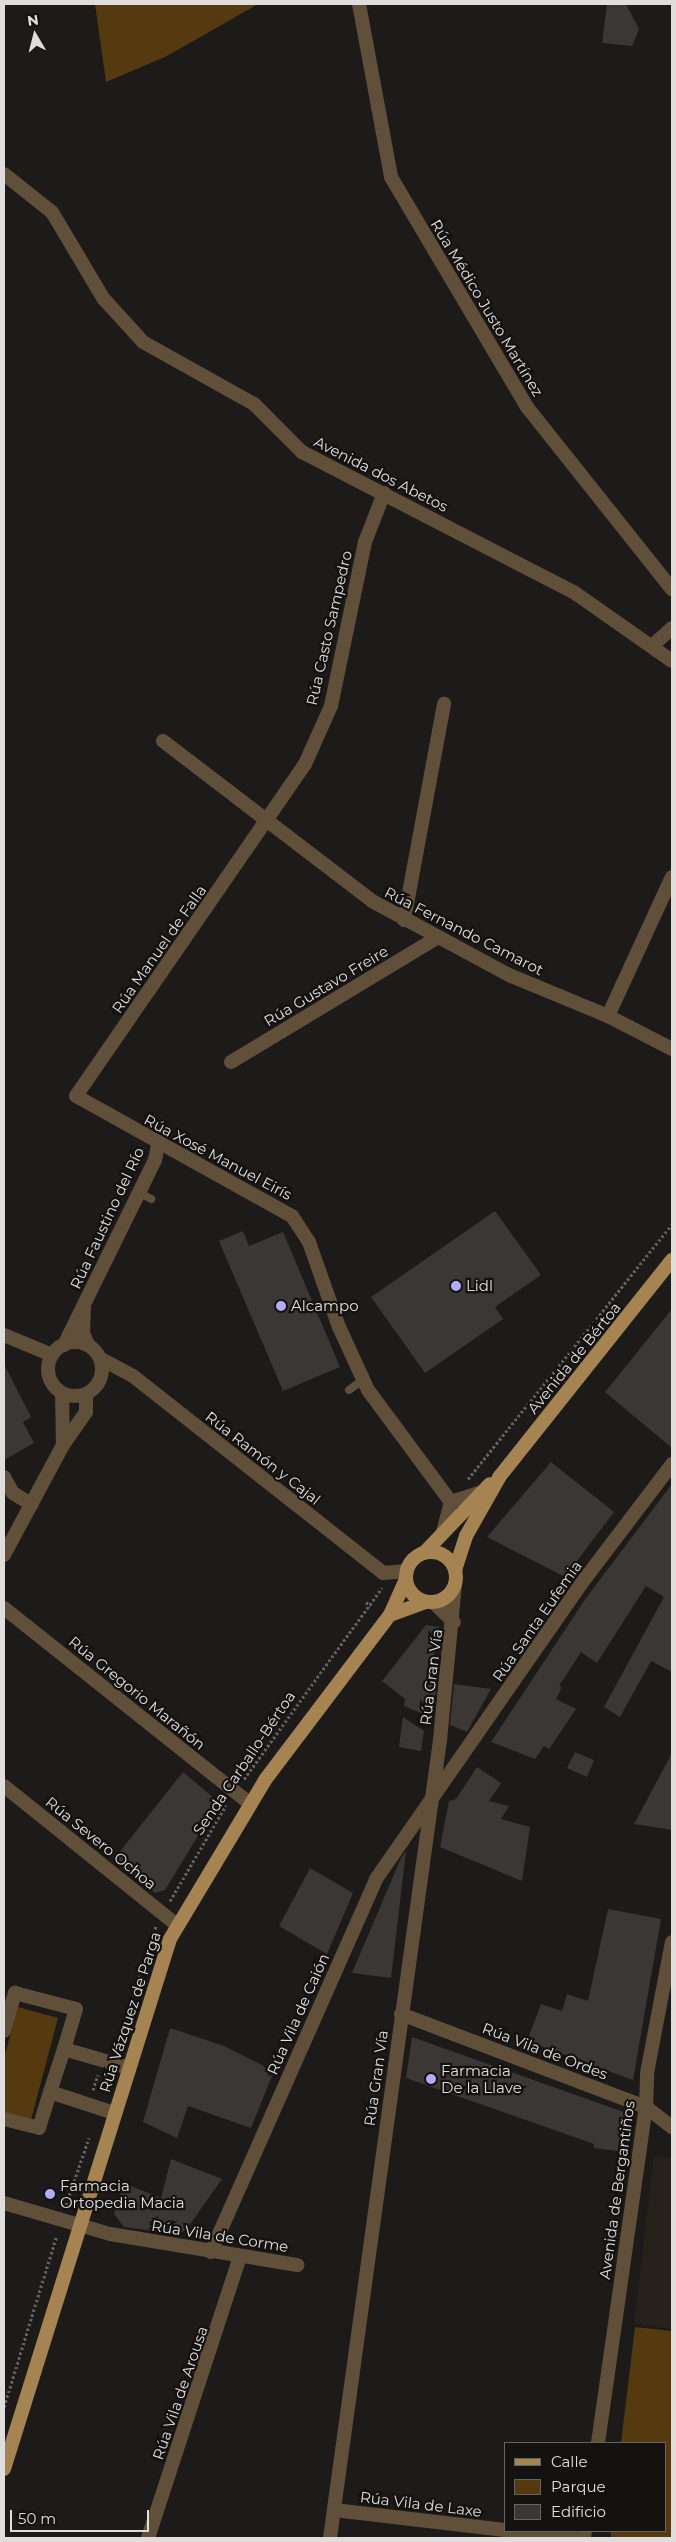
<!DOCTYPE html>
<html>
<head>
<meta charset="utf-8">
<style>
  body { margin:0 }
  #map { position:relative; width:676px; height:2542px; overflow:hidden; background:#1d1b19; font-family:Montserrat,sans-serif }
  div>[style] { position:absolute }
  [style*='--x'] { left:calc(var(--x)*1px); top:calc(var(--y)*1px); width:calc(var(--w)*1px); rotate:calc(var(--a)*1deg) }
  .built>* { inset:0; background:#26211a }
  .green>* { inset:0; background:#543a0e }
  .building>* { inset:0; background:#3a3735 }
  .path>* { height:3px; margin-top:-1.5px; transform-origin:0; background:repeating-linear-gradient(90deg,#646260 0 2.5px,transparent 0 5px) }
  .service>* { height:8px; margin:-4px; padding:0 4px; transform-origin:4px; border-radius:4px; background:#605039 }
  .minor>* { height:14px; margin:-7px; padding:0 7px; transform-origin:7px; border-radius:7px; background:#605039 }
  .minor>.ring { margin:-7px; padding:0; box-sizing:content-box; background:none; border:14px solid #605039; border-radius:50% }
  .primary>* { height:14px; margin:-7px; padding:0 7px; transform-origin:7px; border-radius:7px; background:#a68452 }
  .primary>.ring { margin:-7px; padding:0; box-sizing:content-box; background:none; border:14px solid #a68452; border-radius:50% }
  .dots>* { width:14px; height:14px; translate:-50% -50%; box-sizing:border-box; border:2px solid #141210; border-radius:50% }
  span { translate:-50% -50%; white-space:nowrap; text-align:center; line-height:1.15; -webkit-text-stroke:4.5px #141210; paint-order:stroke }
  .street-label { font-size:15px; color:#e0dedd }
  .poi-label { font-size:15px; color:#e0dedd }
  .left { translate:0 -50%; text-align:left }
  .frame { position:absolute; inset:0; border:5px solid #e0dedd; pointer-events:none }
  .legend { position:absolute; left:504px; top:2442px; width:162px; height:90px; box-sizing:border-box; background:#141210; border:1px solid #666462; margin:0; padding:6px 9px; list-style:none; font-size:15px; color:#e0dedd }
  .legend li { display:flex; align-items:center; gap:10px; height:25px }
  .legend b { width:25px; border:1px solid #666462 }
  .north { position:absolute; left:10px; top:10px; width:50px; height:50px; -webkit-text-stroke:4px #141210; paint-order:stroke; rotate:352deg; font-size:14px; font-weight:700; line-height:20px; text-align:center; color:#e0dedd }
  .north::after { content:''; display:block; margin:auto; width:18px; height:22px; background:#e0dedd; clip-path:polygon(50% 0,100% 100%,50% 72%,0 100%) }
  .scale { position:absolute; left:10px; top:2510px; width:139px; height:22px; box-sizing:border-box; border:2px solid #e0dedd; border-top:0; padding-left:6px; font-size:15px; line-height:18px; white-space:nowrap; color:#e0dedd; -webkit-text-stroke:4px #141210; paint-order:stroke }
</style>
</head>
<body>
<div id="map">
  <div class="built">
    <div style="clip-path:polygon(654px 2156px,672px 2158px,672px 2329px,634px 2324px)"></div>
  </div>
  <div class="green">
    <div style="clip-path:polygon(95px 4px,258px 4px,167px 56px,106px 82px)"></div>
    <div style="clip-path:polygon(18px 2007px,58px 2018px,31px 2120px,4px 2113px,4px 2058px)"></div>
    <div style="clip-path:polygon(635px 2327px,672px 2331px,672px 2538px,611px 2538px,611px 2531px,665px 2531px,665px 2443px,621px 2443px)"></div>
  </div>
  <div class="building">
    <div style="clip-path:polygon(607px 4px,626px 4px,639px 29px,632px 46px,602px 43px)"></div>
    <div style="clip-path:polygon(495px 1211px,541px 1275px,495px 1307px,503px 1319px,425px 1373px,371px 1297px)"></div>
    <div style="clip-path:polygon(243px 1231px,249px 1246px,283px 1232px,340px 1367px,283px 1391px,219px 1241px)"></div>
    <div style="clip-path:polygon(672px 1309px,672px 1448px,605px 1392px)"></div>
    <div style="clip-path:polygon(4px 1364px,31px 1417px,23px 1422px,34px 1443px,4px 1460px)"></div>
    <div style="clip-path:polygon(551px 1462px,614px 1512px,565px 1577px,487px 1537px)"></div>
    <div style="clip-path:polygon(672px 1484px,672px 1672px,651px 1661px,620px 1717px,604px 1707px,664px 1597px,646px 1586px,597px 1663px,581px 1652px,559px 1686px,562px 1687px,556px 1699px,576px 1709px,549px 1749px,544px 1746px,535px 1759px,491px 1742px,586px 1598px)"></div>
    <div style="clip-path:polygon(426px 1625px,439px 1627px,429px 1680px,437px 1682px,433px 1718px,404px 1706px,405px 1699px,382px 1681px)"></div>
    <div style="clip-path:polygon(454px 1684px,491px 1689px,467px 1732px,450px 1725px)"></div>
    <div style="clip-path:polygon(403px 1717px,424px 1731px,421px 1751px,399px 1747px)"></div>
    <div style="clip-path:polygon(575px 1752px,594px 1760px,587px 1777px,567px 1768px)"></div>
    <div style="clip-path:polygon(672px 1753px,672px 1830px,634px 1824px,648px 1798px)"></div>
    <div style="clip-path:polygon(477px 1767px,501px 1783px,489px 1801px,509px 1806px,501px 1819px,530px 1827px,522px 1881px,440px 1847px,449px 1801px,456px 1799px)"></div>
    <div style="clip-path:polygon(183px 1772px,214px 1798px,215px 1808px,165px 1890px,155px 1893px,114px 1859px)"></div>
    <div style="clip-path:polygon(406px 1851px,391px 1978px,352px 1973px,401px 1858px)"></div>
    <div style="clip-path:polygon(310px 1868px,353px 1893px,327px 1954px,279px 1926px)"></div>
    <div style="clip-path:polygon(608px 1909px,661px 1919px,633px 2080px,527px 2041px,541px 2004px,562px 2011px,567px 1994px,588px 2001px)"></div>
    <div style="clip-path:polygon(170px 2028px,224px 2046px,274px 2071px,251px 2128px,188px 2106px,177px 2138px,143px 2122px)"></div>
    <div style="clip-path:polygon(412px 2037px,624px 2112px,618px 2151px,594px 2148px,594px 2144px,406px 2078px)"></div>
    <div style="clip-path:polygon(171px 2159px,222px 2179px,186px 2230px,178px 2234px,124px 2227px,114px 2214px,123px 2183px,161px 2198px)"></div>
  </div>
  <div class="path">
    <div style="--x:468;--y:1479;--w:327;--a:-51.3"></div>
    <div style="--x:366;--y:1602;--w:6;--a:39"></div>
    <div style="--x:244;--y:1779;--w:236;--a:-54.2"></div>
    <div style="--x:170;--y:1901;--w:111;--a:-59.7"></div>
    <div style="--x:129;--y:2010;--w:88;--a:-72.2"></div>
    <div style="--x:93;--y:2090;--w:16;--a:-72"></div>
    <div style="--x:66;--y:2205;--w:71;--a:-71.1"></div>
    <div style="--x:4;--y:2407;--w:180;--a:-72.9"></div>
  </div>
  <div class="service">
    <div style="--x:138;--y:1192;--w:15;--a:28"></div>
    <div style="--x:349;--y:1390;--w:17;--a:-36"></div>
  </div>
  <div class="minor">
    <div style="--x:359;--y:4;--w:176;--a:79.5"></div>
    <div style="--x:391;--y:177;--w:267;--a:59.4"></div>
    <div style="--x:527;--y:407;--w:233;--a:51.5"></div>
    <div style="--x:4;--y:174;--w:61;--a:38.4"></div>
    <div style="--x:52;--y:212;--w:100;--a:59.3"></div>
    <div style="--x:103;--y:298;--w:59;--a:47.7"></div>
    <div style="--x:143;--y:342;--w:127;--a:29.2"></div>
    <div style="--x:254;--y:404;--w:68;--a:45"></div>
    <div style="--x:302;--y:452;--w:307;--a:27.3"></div>
    <div style="--x:575;--y:593;--w:118;--a:35"></div>
    <div style="--x:384;--y:493;--w:53;--a:111.2"></div>
    <div style="--x:365;--y:542;--w:167;--a:101.7"></div>
    <div style="--x:331;--y:706;--w:64;--a:114.1"></div>
    <div style="--x:305;--y:764;--w:403;--a:124.6"></div>
    <div style="--x:76;--y:1096;--w:247;--a:29.1"></div>
    <div style="--x:292;--y:1216;--w:31;--a:57"></div>
    <div style="--x:309;--y:1242;--w:90;--a:70.6"></div>
    <div style="--x:339;--y:1327;--w:69;--a:65.3"></div>
    <div style="--x:368;--y:1390;--w:139;--a:53.5"></div>
    <div style="--x:652;--y:646;--w:27;--a:-42"></div>
    <div style="--x:163;--y:741;--w:263;--a:37.4"></div>
    <div style="--x:372;--y:901;--w:156;--a:28.4"></div>
    <div style="--x:509;--y:975;--w:107;--a:22.5"></div>
    <div style="--x:608;--y:1016;--w:72;--a:27.3"></div>
    <div style="--x:404;--y:920;--w:220;--a:-79.5"></div>
    <div style="--x:608;--y:1016;--w:153;--a:-65.3"></div>
    <div style="--x:231;--y:1062;--w:242;--a:-31.1"></div>
    <div style="--x:84;--y:1306;--w:27;--a:92"></div>
    <div style="--x:83;--y:1333;--w:13;--a:67"></div>
    <div style="--x:4;--y:1335;--w:52;--a:22.6"></div>
    <div class="ring" style="left:48px;top:1342px;width:40px;height:40px"></div>
    <div style="--x:64;--y:1345;--w:206;--a:-63.8"></div>
    <div style="--x:155;--y:1160;--w:15;--a:-79"></div>
    <div style="--x:101;--y:1359;--w:36;--a:28"></div>
    <div style="--x:133;--y:1376;--w:318;--a:38.2"></div>
    <div style="--x:383;--y:1573;--w:24;--a:-5"></div>
    <div style="--x:62;--y:1393;--w:52;--a:88.9"></div>
    <div style="--x:4;--y:1477;--w:18;--a:61"></div>
    <div style="--x:13;--y:1493;--w:22;--a:32"></div>
    <div style="--x:451;--y:1502;--w:33;--a:-18"></div>
    <div style="--x:443;--y:1532;--w:31;--a:-75"></div>
    <div style="--x:4;--y:1555;--w:125;--a:-61.8"></div>
    <div style="--x:63;--y:1445;--w:40;--a:-55.1"></div>
    <div style="--x:86;--y:1412;--w:18;--a:-90"></div>
    <div style="--x:433;--y:1602;--w:29;--a:44"></div>
    <div style="--x:4;--y:1608;--w:315;--a:38.5"></div>
    <div style="--x:4;--y:1786;--w:222;--a:38.8"></div>
    <div style="--x:401;--y:2014;--w:262;--a:20.8"></div>
    <div style="--x:646;--y:2107;--w:33;--a:38"></div>
    <div style="--x:4;--y:2031;--w:40;--a:-74"></div>
    <div style="--x:15;--y:1993;--w:63;--a:14.7"></div>
    <div style="--x:76;--y:2009;--w:42;--a:106.7"></div>
    <div style="--x:64;--y:2049;--w:68;--a:16.3"></div>
    <div style="--x:50;--y:2092;--w:45;--a:-72"></div>
    <div style="--x:4;--y:2119;--w:36;--a:14"></div>
    <div style="--x:39;--y:2128;--w:38;--a:-73"></div>
    <div style="--x:50;--y:2092;--w:67;--a:18.2"></div>
    <div style="--x:4;--y:2203;--w:110;--a:16.3"></div>
    <div style="--x:110;--y:2234;--w:190;--a:9.4"></div>
    <div style="--x:211;--y:2252;--w:408;--a:-66.1"></div>
    <div style="--x:376;--y:1879;--w:359;--a:-55.2"></div>
    <div style="--x:581;--y:1584;--w:151;--a:-52.8"></div>
    <div style="--x:598;--y:2443;--w:339;--a:-81.9"></div>
    <div style="--x:646;--y:2107;--w:34;--a:-88"></div>
    <div style="--x:647;--y:2073;--w:133;--a:-79.2"></div>
    <div style="--x:334;--y:2510;--w:172;--a:6.7"></div>
    <div style="--x:511;--y:2531;--w:62;--a:6.4"></div>
    <div style="--x:148;--y:2538;--w:296;--a:-71.9"></div>
    <div style="--x:330;--y:2538;--w:806;--a:-82.15"></div>
    <div style="--x:440;--y:1740;--w:157;--a:-84.5"></div>
    <div style="--x:584;--y:2538;--w:7;--a:-82"></div>
  </div>
  <div class="primary">
    <div class="ring" style="left:406px;top:1552px;width:36px;height:36px"></div>
    <div style="--x:424;--y:1553;--w:95;--a:-46.3"></div>
    <div style="--x:455;--y:1570;--w:36;--a:-72"></div>
    <div style="--x:466;--y:1536;--w:69;--a:-60.5"></div>
    <div style="--x:500;--y:1476;--w:276;--a:-51.5"></div>
    <div style="--x:390;--y:1615;--w:38;--a:-20"></div>
    <div style="--x:4;--y:2469;--w:555;--a:-72.61"></div>
    <div style="--x:170;--y:1939;--w:185;--a:-59.1"></div>
    <div style="--x:265;--y:1780;--w:207;--a:-52.9"></div>
    <div style="--x:390;--y:1615;--w:39;--a:-66"></div>
  </div>
  <div class="dots">
    <div style="left:456px;top:1286px;background:#b1adfa"></div>
    <div style="left:281px;top:1306px;background:#b1adfa"></div>
    <div style="left:431px;top:2079px;background:#b1adfa"></div>
    <div style="left:50px;top:2194px;background:#b1adfa"></div>
  </div>
  <div class="street-label">
    <span style="left:487px;top:308px;rotate:59deg">Rúa Médico Justo Martínez</span>
    <span style="left:381px;top:474px;rotate:27deg">Avenida dos Abetos</span>
    <span style="left:329px;top:628px;rotate:-77deg">Rúa Casto Sampedro</span>
    <span style="left:464px;top:931px;rotate:27deg">Rúa Fernando Camarot</span>
    <span style="left:159px;top:949px;rotate:-55deg">Rúa Manuel de Falla</span>
    <span style="left:326px;top:986px;rotate:-31deg">Rúa Gustavo Freire</span>
    <span style="left:218px;top:1157px;rotate:28deg">Rúa Xosé Manuel Eirís</span>
    <span style="left:107px;top:1218px;rotate:-65deg">Rúa Faustino del Río</span>
    <span style="left:574px;top:1358px;rotate:-51deg">Avenida de Bértoa</span>
    <span style="left:263px;top:1458px;rotate:38deg">Rúa Ramón y Cajal</span>
    <span style="left:537px;top:1621px;rotate:-55deg">Rúa Santa Eufemia</span>
    <span style="left:431px;top:1677px;rotate:-83deg">Rúa Gran Vía</span>
    <span style="left:137px;top:1693px;rotate:39deg">Rúa Gregorio Marañón</span>
    <span style="left:244px;top:1763px;rotate:-56deg">Senda Carballo-Bértoa</span>
    <span style="left:101px;top:1843px;rotate:39deg">Rúa Severo Ochoa</span>
    <span style="left:130px;top:2012px;rotate:-72deg">Rúa Vázquez de Parga</span>
    <span style="left:298px;top:2014px;rotate:-66deg">Rúa Vila de Caión</span>
    <span style="left:545px;top:2051px;rotate:21deg">Rúa Vila de Ordes</span>
    <span style="left:376px;top:2078px;rotate:-82deg">Rúa Gran Vía</span>
    <span style="left:617px;top:2190px;rotate:-82deg">Avenida de Bergantiños</span>
    <span style="left:220px;top:2236px;rotate:9deg">Rúa Vila de Corme</span>
    <span style="left:180px;top:2393px;rotate:-71deg">Rúa Vila de Arousa</span>
    <span style="left:421px;top:2504px;rotate:7deg">Rúa Vila de Laxe</span>
  </div>
  <div class="poi-label">
    <span class="left" style="left:466px;top:1286px">Lidl</span>
    <span class="left" style="left:291px;top:1306px">Alcampo</span>
    <span class="left" style="left:441px;top:2079px">Farmacia<br>De la Llave</span>
    <span class="left" style="left:60px;top:2194px">Farmacia<br>Ortopedia Macia</span>
  </div>
  <div class="frame"></div>
  <ul class="legend">
  <li><b style="height:6px;background:#a68452"></b>Calle</li>
  <li><b style="height:14px;background:#543a0e"></b>Parque</li>
  <li><b style="height:14px;background:#3a3735"></b>Edificio</li>
  </ul>
  <div class="north">N</div>
  <div class="scale">50 m</div>
</div>
</body>
</html>
